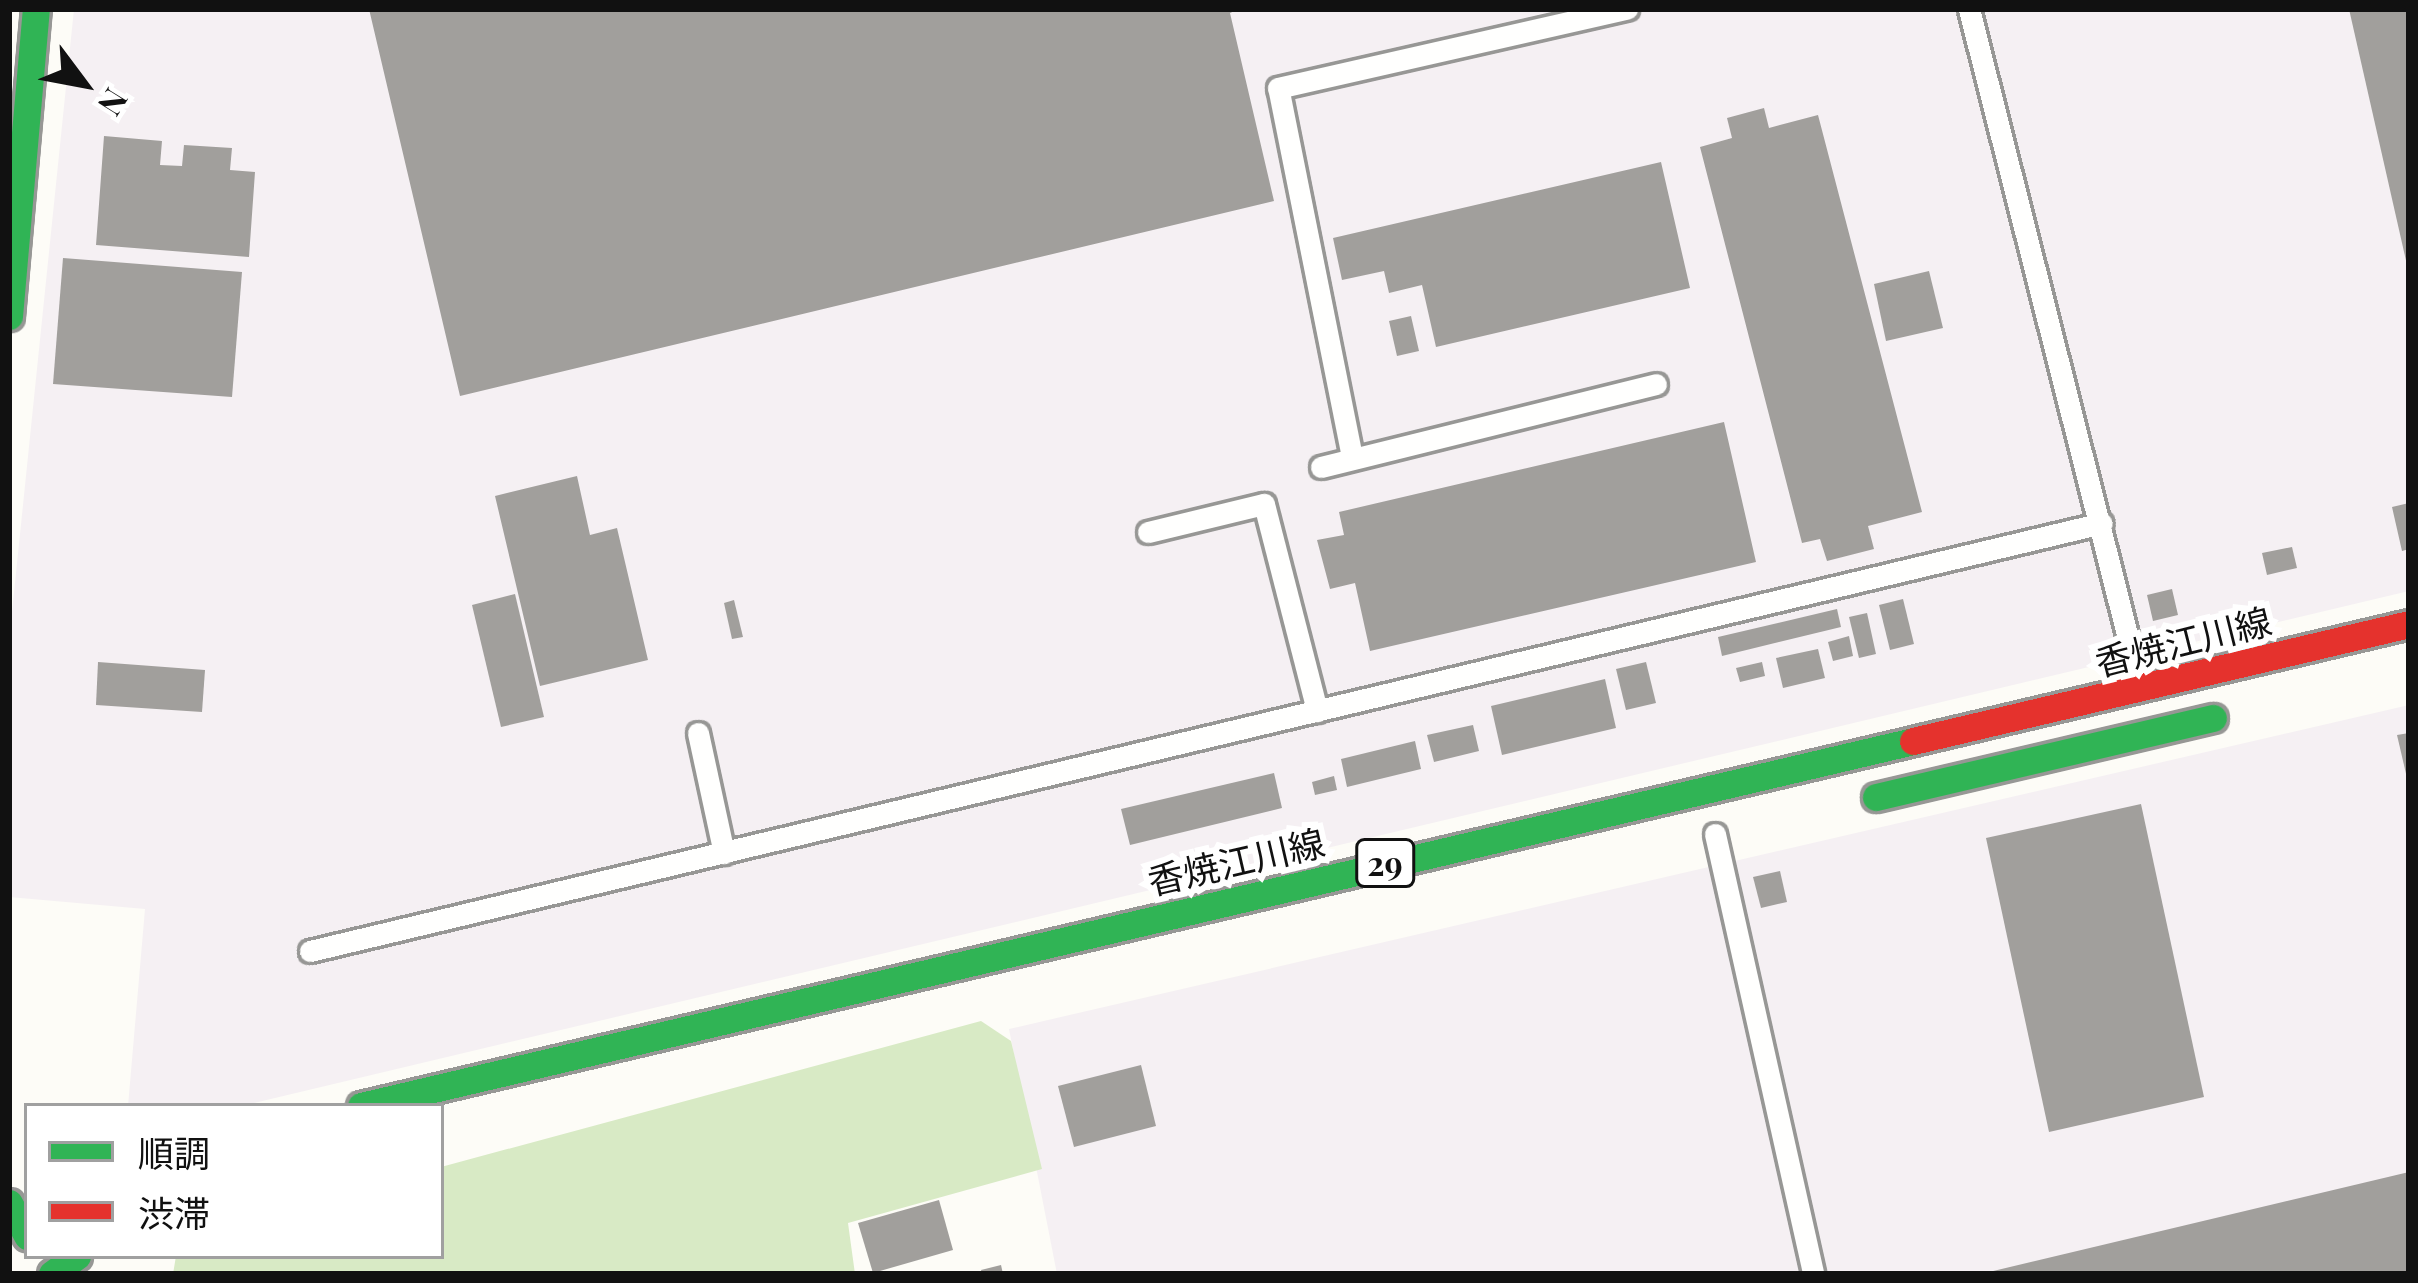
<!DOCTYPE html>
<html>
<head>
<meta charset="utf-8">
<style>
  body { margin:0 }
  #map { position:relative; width:2418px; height:1283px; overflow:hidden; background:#fdfcf7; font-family:"Playfair Display","Noto Sans JP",serif }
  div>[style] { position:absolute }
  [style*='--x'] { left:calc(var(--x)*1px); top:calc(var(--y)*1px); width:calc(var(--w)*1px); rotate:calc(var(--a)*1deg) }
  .industrial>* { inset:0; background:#f5f0f3 }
  .forest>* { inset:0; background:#d8eac5 }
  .building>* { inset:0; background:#a19f9c }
  .roads { filter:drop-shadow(3px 0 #979795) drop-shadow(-3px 0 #979795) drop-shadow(0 3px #979795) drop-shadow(0 -3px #979795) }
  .lane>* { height:21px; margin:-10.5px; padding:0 10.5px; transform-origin:10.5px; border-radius:10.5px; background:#fffffe }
  .fast>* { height:27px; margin:-13.5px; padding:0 13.5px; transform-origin:13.5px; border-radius:13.5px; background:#30b455 }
  .jam>* { height:27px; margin:-13.5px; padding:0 13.5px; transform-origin:13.5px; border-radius:13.5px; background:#e5322d }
  span { translate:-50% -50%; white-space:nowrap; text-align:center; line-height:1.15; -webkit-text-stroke:12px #fff; paint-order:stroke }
  .shield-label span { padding:3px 9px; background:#fff; border:3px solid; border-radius:9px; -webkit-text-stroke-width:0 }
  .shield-label { font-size:33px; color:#111; font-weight:700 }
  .street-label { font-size:36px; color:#111 }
  .frame { position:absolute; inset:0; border:12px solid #111; pointer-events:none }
  .legend { position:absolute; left:24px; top:1103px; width:420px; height:156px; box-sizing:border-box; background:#fff; border:3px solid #a0a0a0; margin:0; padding:15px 21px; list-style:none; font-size:36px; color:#111 }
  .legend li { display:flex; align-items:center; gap:24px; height:60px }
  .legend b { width:60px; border:3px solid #a0a0a0 }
  .north { position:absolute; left:24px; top:24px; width:120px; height:120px; -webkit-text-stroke:9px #fff; paint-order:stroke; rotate:122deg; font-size:33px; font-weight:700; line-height:48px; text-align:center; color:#111 }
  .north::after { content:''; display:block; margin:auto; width:42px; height:54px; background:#111; clip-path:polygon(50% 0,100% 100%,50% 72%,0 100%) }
</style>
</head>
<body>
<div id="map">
  <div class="industrial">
    <div style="clip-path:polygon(74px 9px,2409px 9px,2409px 591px,241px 1106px,128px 1106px,145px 909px,9px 897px,9px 641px)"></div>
    <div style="clip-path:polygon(2409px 705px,2409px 1274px,1057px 1274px,1009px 1029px)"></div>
  </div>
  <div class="forest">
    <div style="clip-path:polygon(981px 1021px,1011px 1041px,1042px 1169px,848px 1223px,855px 1274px,173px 1274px,176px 1256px,441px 1256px,441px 1167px)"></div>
  </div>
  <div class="building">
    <div style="clip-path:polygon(369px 9px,1239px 9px,1230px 13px,1274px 201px,460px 396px)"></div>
    <div style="clip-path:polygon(2349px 9px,2409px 9px,2409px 265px,2407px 265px)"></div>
    <div style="clip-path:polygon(1764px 108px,1769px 128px,1818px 115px,1922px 512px,1868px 526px,1874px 549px,1827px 561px,1820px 539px,1802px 543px,1700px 147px,1732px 138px,1727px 118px)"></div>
    <div style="clip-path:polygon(104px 136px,162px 141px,160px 165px,182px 166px,184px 145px,232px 148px,230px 170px,255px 172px,249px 257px,96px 245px)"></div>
    <div style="clip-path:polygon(1661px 162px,1690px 288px,1436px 347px,1422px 285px,1389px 293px,1384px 271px,1342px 280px,1333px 238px)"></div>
    <div style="clip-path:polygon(63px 258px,242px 272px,232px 397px,53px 384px)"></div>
    <div style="clip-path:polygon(1929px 271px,1943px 328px,1886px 341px,1874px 284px)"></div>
    <div style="clip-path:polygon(1411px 316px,1419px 351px,1397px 356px,1389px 321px)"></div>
    <div style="clip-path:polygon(1724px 422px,1756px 562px,1370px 651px,1355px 583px,1330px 589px,1317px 540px,1344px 535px,1339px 512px)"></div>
    <div style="clip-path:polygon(577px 476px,590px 535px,617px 528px,648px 660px,540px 686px,495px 496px)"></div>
    <div style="clip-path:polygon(2409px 503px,2409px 549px,2402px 551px,2392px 507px)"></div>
    <div style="clip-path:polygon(2292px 547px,2297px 568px,2267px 575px,2262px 553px)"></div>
    <div style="clip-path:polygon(2172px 589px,2178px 615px,2153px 621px,2147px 595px)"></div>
    <div style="clip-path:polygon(515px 594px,544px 717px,501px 727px,472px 605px)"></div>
    <div style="clip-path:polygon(1903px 599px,1914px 644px,1890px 650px,1879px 605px)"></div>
    <div style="clip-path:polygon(734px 600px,743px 637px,732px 639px,724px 603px)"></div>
    <div style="clip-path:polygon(1837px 609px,1841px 627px,1722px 656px,1718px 637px)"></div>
    <div style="clip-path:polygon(1867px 613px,1876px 654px,1859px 658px,1849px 617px)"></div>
    <div style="clip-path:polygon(1849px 636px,1853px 656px,1833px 661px,1828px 642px)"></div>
    <div style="clip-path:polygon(1818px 649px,1825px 678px,1783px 688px,1776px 658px)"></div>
    <div style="clip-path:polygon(98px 662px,205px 670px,202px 712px,96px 705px)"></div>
    <div style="clip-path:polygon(1646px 662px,1656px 703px,1626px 710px,1616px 669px)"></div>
    <div style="clip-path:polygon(1762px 662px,1765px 676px,1740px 682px,1736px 668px)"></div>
    <div style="clip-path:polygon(1605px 679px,1616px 728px,1502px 755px,1491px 706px)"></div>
    <div style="clip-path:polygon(1473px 725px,1479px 751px,1434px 762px,1427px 735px)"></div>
    <div style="clip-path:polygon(2409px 733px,2409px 778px,2407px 778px,2397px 735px)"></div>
    <div style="clip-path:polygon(1415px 741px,1421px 769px,1347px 787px,1341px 759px)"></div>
    <div style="clip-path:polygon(1274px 773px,1282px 808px,1130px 845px,1121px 809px)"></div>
    <div style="clip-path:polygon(1334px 776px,1337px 790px,1315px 795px,1312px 782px)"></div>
    <div style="clip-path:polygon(2141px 804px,2204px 1097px,2049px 1132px,1986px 838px)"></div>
    <div style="clip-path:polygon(1780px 871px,1787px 902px,1761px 908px,1753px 877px)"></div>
    <div style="clip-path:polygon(1141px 1065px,1156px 1126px,1074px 1147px,1058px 1086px)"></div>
    <div style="clip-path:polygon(2409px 1172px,2409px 1274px,1989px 1274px,1989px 1272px)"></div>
    <div style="clip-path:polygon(939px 1200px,953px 1250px,873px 1273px,858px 1223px)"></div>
    <div style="clip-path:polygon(1001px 1265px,1003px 1274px,982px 1274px,981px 1270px)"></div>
  </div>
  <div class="roads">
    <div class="lane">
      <div style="--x:1969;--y:9;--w:694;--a:75.82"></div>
      <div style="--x:1352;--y:457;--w:376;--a:-101.3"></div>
      <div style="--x:1278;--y:88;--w:358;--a:-12.8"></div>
      <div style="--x:1321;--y:467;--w:345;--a:-13.9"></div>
      <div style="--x:1148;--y:532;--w:119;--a:-13.6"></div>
      <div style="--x:1264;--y:504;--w:214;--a:75.6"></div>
      <div style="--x:698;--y:733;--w:123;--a:77.8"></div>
      <div style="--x:1715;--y:834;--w:451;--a:77.4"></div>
      <div style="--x:310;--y:951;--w:1842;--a:-13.43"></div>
    </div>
    <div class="fast">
      <div style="--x:9;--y:316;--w:308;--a:-85"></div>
      <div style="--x:1876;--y:797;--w:346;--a:-13.2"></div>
      <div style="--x:361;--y:1106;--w:1594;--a:-13.23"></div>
      <div style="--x:9;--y:1203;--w:38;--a:61"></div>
      <div style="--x:52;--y:1274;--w:31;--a:-36"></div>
    </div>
    <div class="jam">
      <div style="--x:1913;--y:741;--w:510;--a:-13.27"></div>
    </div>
  </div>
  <div class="shield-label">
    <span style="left:1385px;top:863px">29</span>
  </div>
  <div class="street-label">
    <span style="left:2183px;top:641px;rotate:-14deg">香焼江川線</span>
    <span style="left:1236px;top:861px;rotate:-13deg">香焼江川線</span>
  </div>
  <div class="frame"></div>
  <ul class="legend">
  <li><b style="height:15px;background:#30b455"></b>順調</li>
  <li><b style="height:15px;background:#e5322d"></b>渋滞</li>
  </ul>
  <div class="north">N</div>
</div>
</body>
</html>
